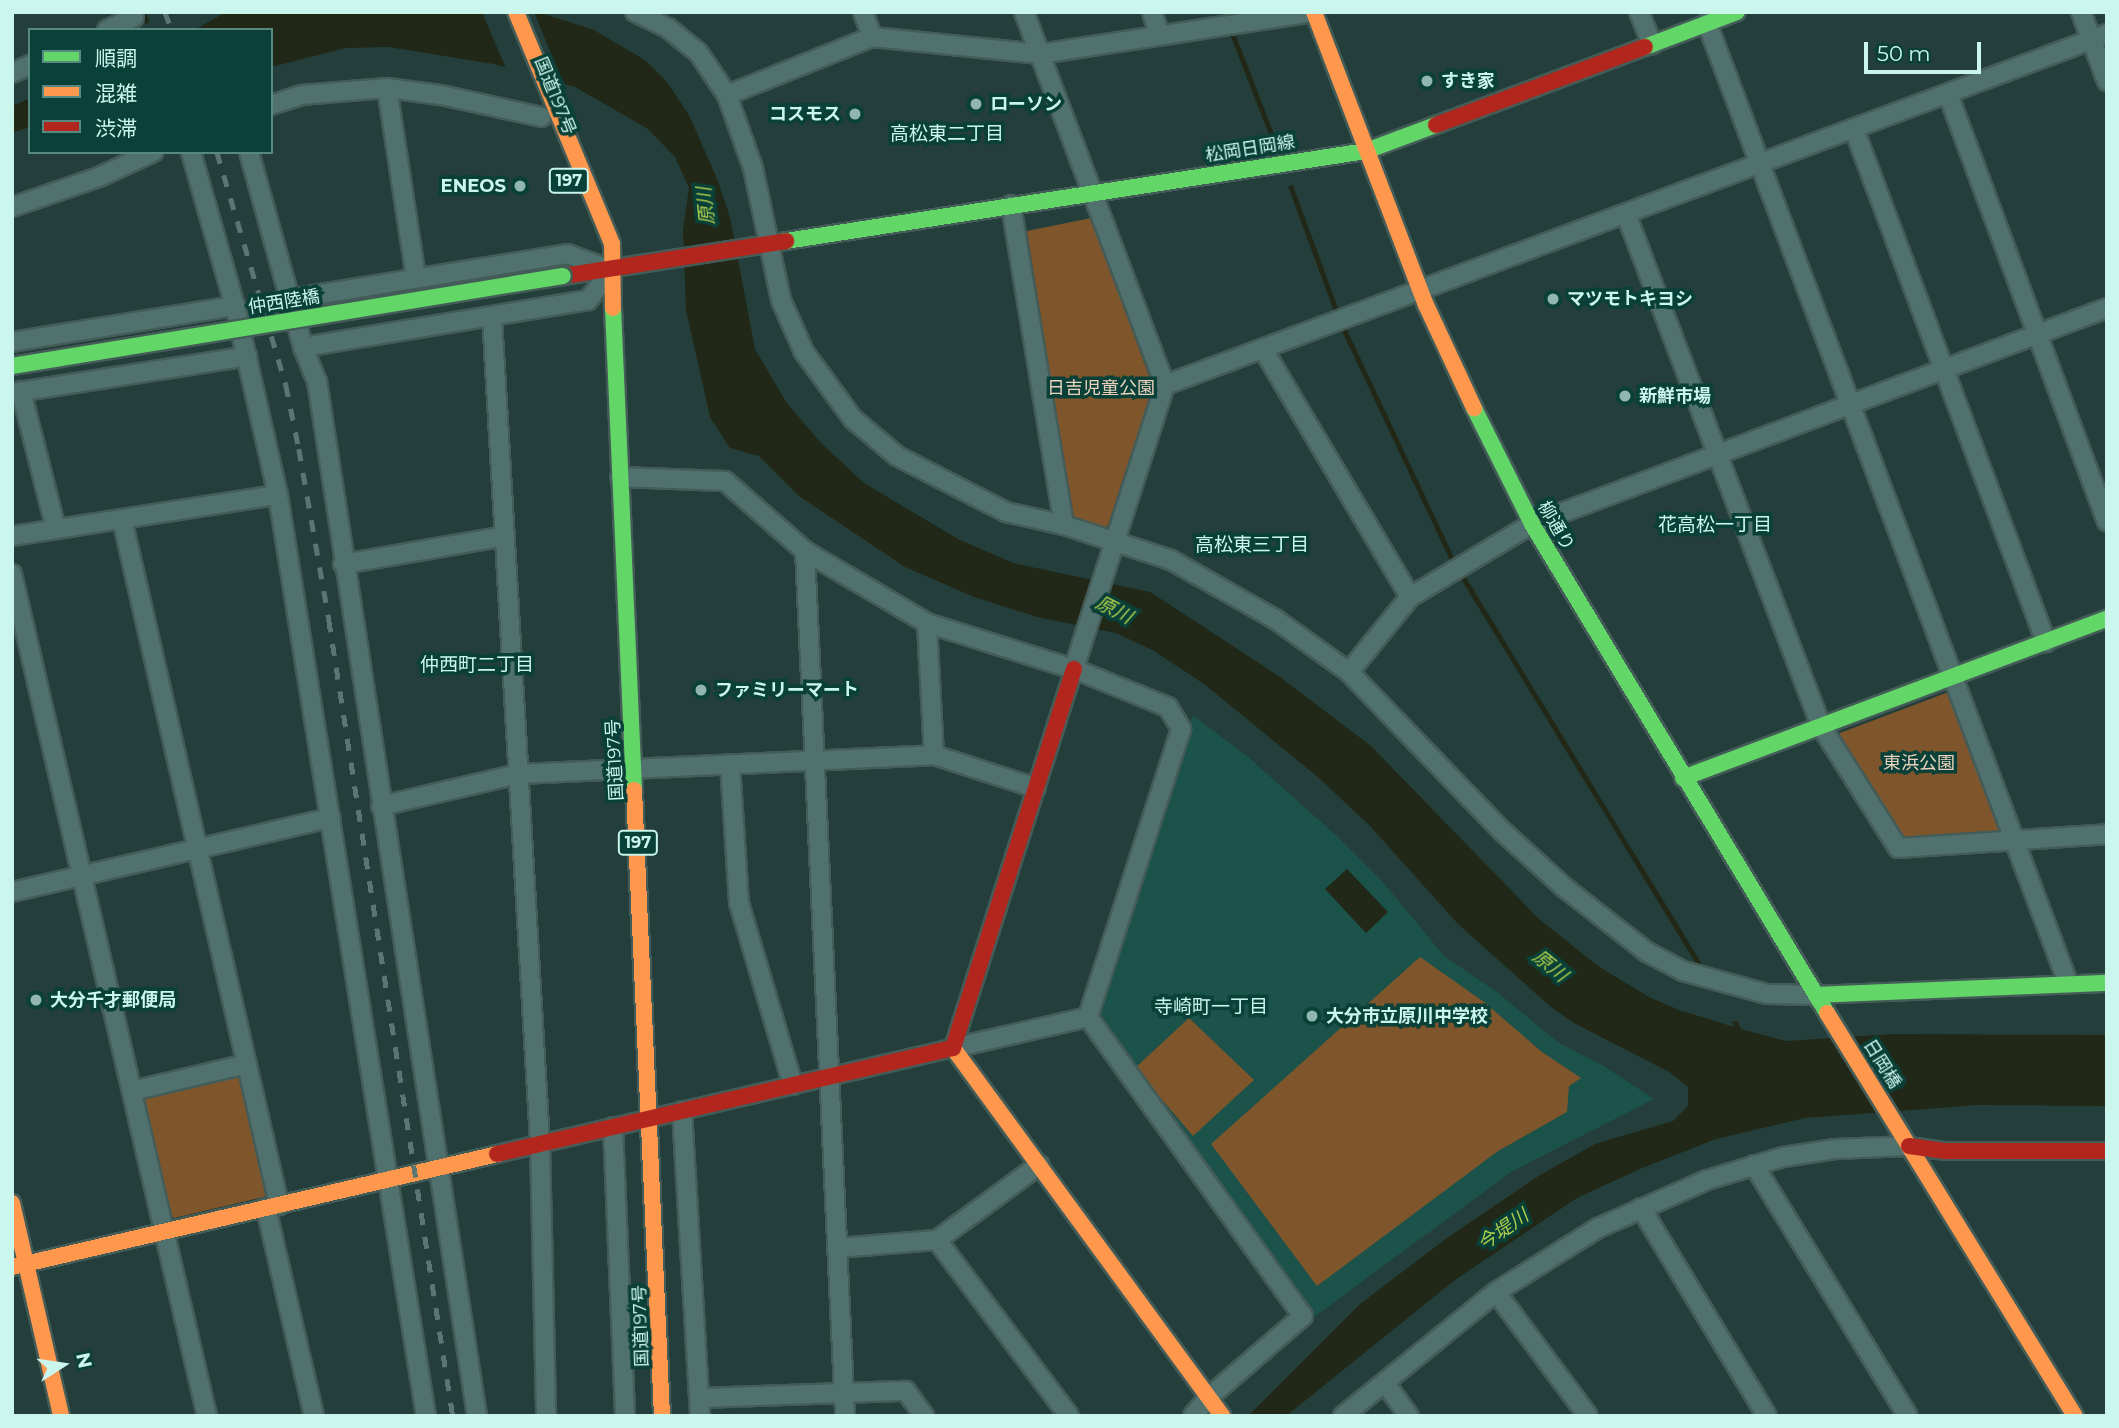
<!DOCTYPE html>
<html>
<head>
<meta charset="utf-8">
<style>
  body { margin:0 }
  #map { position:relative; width:2119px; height:1428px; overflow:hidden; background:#243f3b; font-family:Montserrat,"Noto Sans JP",sans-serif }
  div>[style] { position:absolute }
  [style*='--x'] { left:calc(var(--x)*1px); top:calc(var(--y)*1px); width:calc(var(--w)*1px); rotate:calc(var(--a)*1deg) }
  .built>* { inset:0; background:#1b524a }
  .green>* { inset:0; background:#7f562c }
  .water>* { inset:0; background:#212817 }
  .pier>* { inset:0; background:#243f3b }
  .stream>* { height:4.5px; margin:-2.25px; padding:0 2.25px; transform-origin:2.25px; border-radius:2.25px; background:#212817 }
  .roads { filter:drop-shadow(2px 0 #445c58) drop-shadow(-2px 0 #445c58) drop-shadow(0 2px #445c58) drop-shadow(0 -2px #445c58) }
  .street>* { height:18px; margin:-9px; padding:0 9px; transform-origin:9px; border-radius:9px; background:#50716d }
  .fast>* { height:16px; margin:-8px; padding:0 8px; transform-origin:8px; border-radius:8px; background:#63d668 }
  .slow>* { height:16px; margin:-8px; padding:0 8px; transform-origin:8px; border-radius:8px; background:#ff974d }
  .jam>* { height:16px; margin:-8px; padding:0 8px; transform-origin:8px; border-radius:8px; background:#b3261e }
  .rail>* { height:4.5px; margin-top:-2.25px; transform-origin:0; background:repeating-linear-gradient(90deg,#5b7672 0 12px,transparent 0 24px) }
  .bridges { filter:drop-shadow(2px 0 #445c58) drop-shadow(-2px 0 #445c58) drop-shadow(0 2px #445c58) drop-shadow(0 -2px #445c58) }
  .fast-bridge>* { height:16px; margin:-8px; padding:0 8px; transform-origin:8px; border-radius:8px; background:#63d668 }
  .dots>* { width:19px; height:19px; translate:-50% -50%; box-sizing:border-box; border:4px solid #094038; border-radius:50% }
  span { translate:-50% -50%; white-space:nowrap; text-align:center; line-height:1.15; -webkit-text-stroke:7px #094038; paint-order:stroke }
  .shield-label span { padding:2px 5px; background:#094038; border:2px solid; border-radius:5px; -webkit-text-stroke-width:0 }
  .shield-label { font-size:16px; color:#cbf6ed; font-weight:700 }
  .poi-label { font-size:18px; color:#cbf6ed; font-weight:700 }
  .left { translate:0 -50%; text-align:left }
  .right { translate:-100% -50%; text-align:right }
  .street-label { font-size:18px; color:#cbf6ed }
  .park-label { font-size:18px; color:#ecd3be }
  .neighbourhood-label { font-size:19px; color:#cbf6ed }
  .water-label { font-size:19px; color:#b0cf4c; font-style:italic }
  .frame { position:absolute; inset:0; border:14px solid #cbf6ed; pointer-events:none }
  .legend { position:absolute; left:28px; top:28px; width:245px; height:126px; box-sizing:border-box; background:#094038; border:2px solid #578980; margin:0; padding:9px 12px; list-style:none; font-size:21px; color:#cbf6ed }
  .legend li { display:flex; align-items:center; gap:14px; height:35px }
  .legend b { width:35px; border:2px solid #578980 }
  .north { position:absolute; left:28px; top:1330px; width:70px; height:70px; -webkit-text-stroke:5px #094038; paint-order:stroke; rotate:78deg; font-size:19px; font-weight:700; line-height:28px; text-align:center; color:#cbf6ed }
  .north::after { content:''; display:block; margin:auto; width:24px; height:32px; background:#cbf6ed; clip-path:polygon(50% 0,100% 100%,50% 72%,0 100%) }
  .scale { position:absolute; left:1864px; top:42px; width:117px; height:32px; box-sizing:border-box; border:4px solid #cbf6ed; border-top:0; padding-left:9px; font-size:21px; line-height:24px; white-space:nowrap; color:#cbf6ed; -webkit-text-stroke:5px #094038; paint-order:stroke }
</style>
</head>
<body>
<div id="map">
  <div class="built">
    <div style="clip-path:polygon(1193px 715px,1247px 756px,1338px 837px,1382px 881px,1444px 956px,1497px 992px,1559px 1043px,1604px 1066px,1654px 1099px,1511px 1172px,1314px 1317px,1098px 1021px,1097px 1011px)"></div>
  </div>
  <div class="green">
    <div style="clip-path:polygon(1091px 218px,1153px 387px,1108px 525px,1103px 530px,1075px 521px,1073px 517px,1027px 231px)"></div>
    <div style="clip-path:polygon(1946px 693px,1953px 694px,2002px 827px,1999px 835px,1904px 841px,1898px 837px,1838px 740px,1840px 733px)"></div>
    <div style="clip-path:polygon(1420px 957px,1484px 1002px,1542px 1052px,1581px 1078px,1569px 1086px,1567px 1112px,1498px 1151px,1317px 1286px,1211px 1144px)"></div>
    <div style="clip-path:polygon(1189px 1018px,1254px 1080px,1193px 1136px,1135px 1068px)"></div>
    <div style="clip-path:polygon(235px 1073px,242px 1076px,268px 1192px,264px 1197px,174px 1218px,169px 1213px,142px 1100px,147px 1093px)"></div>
  </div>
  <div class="water">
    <div style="clip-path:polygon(226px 12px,538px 12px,594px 30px,645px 60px,667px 82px,689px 115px,718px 181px,730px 217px,755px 349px,786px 402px,820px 442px,864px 483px,958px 539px,1013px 563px,1150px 592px,1201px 625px,1280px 677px,1371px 746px,1539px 919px,1598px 966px,1649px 997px,1679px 1010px,1734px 1027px,1732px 1021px,1737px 1021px,1741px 1029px,1786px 1041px,1893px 1034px,2107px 1035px,2107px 1106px,1979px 1105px,1805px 1118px,1716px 1139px,1640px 1169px,1577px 1198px,1455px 1280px,1286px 1416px,1248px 1416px,1360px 1304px,1447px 1238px,1540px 1175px,1595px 1144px,1673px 1121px,1688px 1106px,1688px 1087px,1669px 1072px,1574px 1023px,1551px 1007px,1458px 924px,1370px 826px,1319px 778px,1204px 684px,1154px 651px,1116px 633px,1037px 617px,974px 597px,905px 567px,799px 496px,759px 456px,730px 448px,710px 417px,686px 310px,683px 230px,689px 188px,675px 157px,648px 129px,575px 87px,494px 64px,388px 47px,346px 48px,271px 67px,271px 30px,194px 30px)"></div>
    <div style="clip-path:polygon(30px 98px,30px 127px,12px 133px,12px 106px)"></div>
    <div style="clip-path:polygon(1347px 869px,1388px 912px,1366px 933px,1325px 889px)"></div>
  </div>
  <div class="pier">
    <div style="clip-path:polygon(482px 12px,534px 12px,565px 88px,507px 71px)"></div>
  </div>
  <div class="stream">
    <div style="--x:143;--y:12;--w:9;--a:69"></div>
    <div style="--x:1233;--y:35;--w:113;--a:68.7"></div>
    <div style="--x:1291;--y:187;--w:130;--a:69.8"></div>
    <div style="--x:1344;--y:329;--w:256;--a:64.8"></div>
    <div style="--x:1463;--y:577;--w:452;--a:58.6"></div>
  </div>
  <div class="roads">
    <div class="street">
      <div style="--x:635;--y:12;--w:37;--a:26"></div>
      <div style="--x:668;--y:28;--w:38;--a:39"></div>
      <div style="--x:698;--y:52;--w:52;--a:56"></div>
      <div style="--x:727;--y:95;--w:77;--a:70.4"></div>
      <div style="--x:753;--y:168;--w:135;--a:78"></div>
      <div style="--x:781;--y:300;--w:57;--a:66.1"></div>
      <div style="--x:804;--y:352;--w:83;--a:53.8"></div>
      <div style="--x:853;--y:419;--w:57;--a:40.1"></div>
      <div style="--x:897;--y:456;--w:123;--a:27.2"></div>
      <div style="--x:1006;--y:512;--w:59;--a:12.6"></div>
      <div style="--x:1064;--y:525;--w:113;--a:18.1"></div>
      <div style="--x:1171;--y:560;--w:120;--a:29.6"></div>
      <div style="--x:1275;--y:619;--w:91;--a:35.6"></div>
      <div style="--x:1349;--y:672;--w:219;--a:46.1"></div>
      <div style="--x:1501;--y:830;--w:86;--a:42.2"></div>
      <div style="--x:1565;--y:888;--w:104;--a:38"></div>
      <div style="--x:1647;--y:952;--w:41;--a:27.8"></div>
      <div style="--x:1683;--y:971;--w:87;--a:15.3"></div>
      <div style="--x:1767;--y:994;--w:49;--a:1.2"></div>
      <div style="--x:863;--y:12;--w:27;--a:70"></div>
      <div style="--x:1024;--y:12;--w:399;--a:69.3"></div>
      <div style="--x:1165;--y:385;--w:298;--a:107.8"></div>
      <div style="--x:1152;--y:12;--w:25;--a:72"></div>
      <div style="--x:1639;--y:12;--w:35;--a:68"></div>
      <div style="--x:2081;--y:12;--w:74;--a:69.4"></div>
      <div style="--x:1707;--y:23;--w:1026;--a:69.39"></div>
      <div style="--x:107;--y:30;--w:30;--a:-26"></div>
      <div style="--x:134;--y:17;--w:5;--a:-112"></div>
      <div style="--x:12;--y:73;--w:20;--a:-24"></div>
      <div style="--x:387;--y:88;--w:192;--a:81.3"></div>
      <div style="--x:1948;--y:94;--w:456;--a:69.6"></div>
      <div style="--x:727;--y:95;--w:156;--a:-21.8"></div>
      <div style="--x:872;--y:37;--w:169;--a:5.8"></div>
      <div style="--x:1040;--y:54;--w:278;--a:-8.7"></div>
      <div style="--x:271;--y:105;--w:32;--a:-18"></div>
      <div style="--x:301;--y:95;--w:86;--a:-4.7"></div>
      <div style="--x:387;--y:88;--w:54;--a:7.4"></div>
      <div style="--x:441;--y:95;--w:103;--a:12.3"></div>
      <div style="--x:1854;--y:129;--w:548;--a:69.48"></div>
      <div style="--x:191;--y:152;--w:160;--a:74.1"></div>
      <div style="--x:235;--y:306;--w:194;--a:77.2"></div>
      <div style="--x:278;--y:495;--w:933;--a:80.87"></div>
      <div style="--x:249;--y:152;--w:202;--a:74.5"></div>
      <div style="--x:303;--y:347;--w:37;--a:68"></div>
      <div style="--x:317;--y:381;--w:1047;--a:81.21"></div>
      <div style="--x:1011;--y:205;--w:324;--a:80.6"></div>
      <div style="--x:12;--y:207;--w:92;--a:-19"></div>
      <div style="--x:99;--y:177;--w:60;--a:-24.8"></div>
      <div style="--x:1626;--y:214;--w:548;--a:69.15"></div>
      <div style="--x:1821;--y:726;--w:144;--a:57.7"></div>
      <div style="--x:1898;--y:848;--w:209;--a:-3.8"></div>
      <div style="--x:290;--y:299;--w:281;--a:-9.2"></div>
      <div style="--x:567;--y:254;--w:47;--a:20"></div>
      <div style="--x:611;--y:270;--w:38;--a:127"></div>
      <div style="--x:588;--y:300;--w:289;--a:170.6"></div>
      <div style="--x:492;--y:316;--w:829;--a:86.68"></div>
      <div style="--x:540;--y:1144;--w:272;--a:88.7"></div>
      <div style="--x:12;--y:342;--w:226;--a:-9.2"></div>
      <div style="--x:1263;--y:349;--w:288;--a:59.3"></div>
      <div style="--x:1165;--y:385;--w:1005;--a:-20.44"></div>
      <div style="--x:21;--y:391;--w:142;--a:75.8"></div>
      <div style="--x:12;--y:393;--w:238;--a:-8.9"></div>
      <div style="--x:620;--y:477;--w:105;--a:2.2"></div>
      <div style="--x:725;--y:481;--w:106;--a:41.2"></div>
      <div style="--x:805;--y:551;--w:142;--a:30.5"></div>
      <div style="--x:927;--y:623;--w:154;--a:17.4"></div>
      <div style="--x:1074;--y:669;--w:101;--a:22"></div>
      <div style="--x:1168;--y:707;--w:26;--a:59"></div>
      <div style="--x:1181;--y:729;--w:303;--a:107.9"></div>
      <div style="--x:122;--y:519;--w:704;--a:77.11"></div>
      <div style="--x:12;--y:536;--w:269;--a:-8.8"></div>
      <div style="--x:805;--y:551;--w:866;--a:87.35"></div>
      <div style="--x:343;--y:564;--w:164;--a:-9.8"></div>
      <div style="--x:12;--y:574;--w:864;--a:76.96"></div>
      <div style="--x:927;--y:623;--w:132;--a:87"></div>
      <div style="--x:1349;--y:672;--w:97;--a:-50.9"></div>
      <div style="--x:1410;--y:597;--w:142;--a:-30.9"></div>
      <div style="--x:1532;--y:524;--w:614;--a:-20.59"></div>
      <div style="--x:730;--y:764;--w:139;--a:86.3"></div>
      <div style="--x:739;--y:903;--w:190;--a:73.5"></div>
      <div style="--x:381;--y:806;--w:142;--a:-13.1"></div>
      <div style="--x:519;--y:774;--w:415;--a:-2.6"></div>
      <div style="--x:934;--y:755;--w:107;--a:17.9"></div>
      <div style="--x:12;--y:892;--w:327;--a:-13.1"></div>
      <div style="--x:1088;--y:1017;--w:368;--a:54.3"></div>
      <div style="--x:1303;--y:1316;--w:125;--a:139.2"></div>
      <div style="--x:1208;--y:1398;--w:23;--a:130"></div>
      <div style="--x:953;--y:1048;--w:139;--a:-12.9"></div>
      <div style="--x:132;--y:1091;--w:118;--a:-13.2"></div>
      <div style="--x:682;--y:1111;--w:306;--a:86.6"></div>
      <div style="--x:613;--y:1127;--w:289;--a:87.6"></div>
      <div style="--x:1754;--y:1165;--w:294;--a:58.5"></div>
      <div style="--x:266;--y:1208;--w:213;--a:77"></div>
      <div style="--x:1641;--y:1208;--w:243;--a:58.8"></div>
      <div style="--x:937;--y:1240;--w:220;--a:53.1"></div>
      <div style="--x:837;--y:1248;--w:100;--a:-4.6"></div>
      <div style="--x:937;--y:1240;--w:127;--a:-36.3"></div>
      <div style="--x:1496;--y:1292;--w:154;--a:53.4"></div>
      <div style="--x:1385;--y:1383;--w:41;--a:54"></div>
      <div style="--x:701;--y:1398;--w:205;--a:-2"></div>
      <div style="--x:906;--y:1391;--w:31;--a:54"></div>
      <div style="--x:1343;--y:1416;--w:197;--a:-39"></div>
      <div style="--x:1496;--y:1292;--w:120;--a:-32.1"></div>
      <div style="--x:1598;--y:1228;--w:119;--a:-23.8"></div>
      <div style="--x:1707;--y:1180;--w:79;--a:-16.8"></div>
      <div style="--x:1783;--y:1157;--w:53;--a:-8.7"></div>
      <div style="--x:1835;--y:1149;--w:74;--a:-2.3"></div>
    </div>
    <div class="fast">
      <div style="--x:1645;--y:47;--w:98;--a:-20.8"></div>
      <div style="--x:786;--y:241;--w:587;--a:-8.82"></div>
      <div style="--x:1366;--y:151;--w:75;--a:-20.4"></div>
      <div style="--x:613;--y:308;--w:482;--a:87.5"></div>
      <div style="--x:1474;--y:408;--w:130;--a:63.4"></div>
      <div style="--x:1532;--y:524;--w:571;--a:58.9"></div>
      <div style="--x:1683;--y:778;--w:453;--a:-20.6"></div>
      <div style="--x:1816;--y:995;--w:291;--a:-2.4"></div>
    </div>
    <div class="slow">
      <div style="--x:516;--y:12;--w:251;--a:67.5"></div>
      <div style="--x:612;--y:244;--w:64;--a:89.1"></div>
      <div style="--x:1314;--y:12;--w:314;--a:69.1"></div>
      <div style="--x:1426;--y:305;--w:114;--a:65"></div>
      <div style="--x:634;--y:790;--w:627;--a:87.44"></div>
      <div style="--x:1827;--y:1013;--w:473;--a:58.4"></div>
      <div style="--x:953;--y:1048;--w:456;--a:53.8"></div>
      <div style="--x:12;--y:1203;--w:219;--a:77"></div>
      <div style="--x:12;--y:1267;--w:498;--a:-13.1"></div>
    </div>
    <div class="jam">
      <div style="--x:1436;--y:125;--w:223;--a:-20.5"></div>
      <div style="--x:563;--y:276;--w:226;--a:-8.9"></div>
      <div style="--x:953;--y:1048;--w:398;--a:-72.3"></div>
      <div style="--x:1909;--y:1146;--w:37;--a:8"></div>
      <div style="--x:1946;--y:1151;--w:161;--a:0"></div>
      <div style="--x:497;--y:1154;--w:468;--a:-13.1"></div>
    </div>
  </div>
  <div class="rail">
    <div style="--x:165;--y:12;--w:19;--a:69"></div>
    <div style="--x:217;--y:152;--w:243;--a:73.5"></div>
    <div style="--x:286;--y:385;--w:65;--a:78.5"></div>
    <div style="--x:299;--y:449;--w:174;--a:80"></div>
    <div style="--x:329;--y:620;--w:806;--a:81.15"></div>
  </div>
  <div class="bridges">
    <div class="fast-bridge">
      <div style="--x:12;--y:366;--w:558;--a:-9.28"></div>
    </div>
  </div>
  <div class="dots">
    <div style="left:1427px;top:81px;background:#91b6af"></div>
    <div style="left:976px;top:104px;background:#91b6af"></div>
    <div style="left:855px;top:114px;background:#91b6af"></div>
    <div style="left:520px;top:186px;background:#91b6af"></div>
    <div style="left:1553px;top:299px;background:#91b6af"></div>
    <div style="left:1625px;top:396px;background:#91b6af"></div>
    <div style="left:701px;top:690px;background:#91b6af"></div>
    <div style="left:36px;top:1000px;background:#91b6af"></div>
    <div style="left:1312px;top:1016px;background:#91b6af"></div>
  </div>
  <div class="shield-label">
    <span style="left:569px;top:181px">197</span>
    <span style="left:638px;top:843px">197</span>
  </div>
  <div class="poi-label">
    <span class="left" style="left:1441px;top:81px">すき家</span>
    <span class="left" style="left:990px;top:104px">ローソン</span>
    <span class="right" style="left:841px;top:114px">コスモス</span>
    <span class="right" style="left:506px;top:186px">ENEOS</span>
    <span class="left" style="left:1567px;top:299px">マツモトキヨシ</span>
    <span class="left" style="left:1639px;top:396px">新鮮市場</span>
    <span class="left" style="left:715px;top:690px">ファミリーマート</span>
    <span class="left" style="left:50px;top:1000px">大分千才郵便局</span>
    <span class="left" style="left:1326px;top:1016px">大分市立原川中学校</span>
  </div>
  <div class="street-label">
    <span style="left:555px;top:96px;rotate:68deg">国道197号</span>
    <span style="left:1250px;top:149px;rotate:-9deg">松岡日岡線</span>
    <span style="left:284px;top:302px;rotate:-9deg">仲西陸橋</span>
    <span style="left:1556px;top:526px;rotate:60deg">柳通り</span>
    <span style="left:615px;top:760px;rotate:-93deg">国道197号</span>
    <span style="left:1882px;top:1064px;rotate:58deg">日岡橋</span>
    <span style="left:641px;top:1326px;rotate:-92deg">国道197号</span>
  </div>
  <div class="park-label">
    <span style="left:1101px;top:388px">日吉児童公園</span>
    <span style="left:1919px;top:763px">東浜公園</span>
  </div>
  <div class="neighbourhood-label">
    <span style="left:947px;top:134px">高松東二丁目</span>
    <span style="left:1715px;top:525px">花高松一丁目</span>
    <span style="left:1252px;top:545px">高松東三丁目</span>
    <span style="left:477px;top:665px">仲西町二丁目</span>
    <span style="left:1211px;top:1007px">寺崎町一丁目</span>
  </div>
  <div class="water-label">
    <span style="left:706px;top:206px;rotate:-96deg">原川</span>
    <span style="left:1114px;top:610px;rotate:27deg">原川</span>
    <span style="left:1550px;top:966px;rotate:39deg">原川</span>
    <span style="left:1503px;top:1230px;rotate:-35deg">今堤川</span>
  </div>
  <div class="frame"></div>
  <ul class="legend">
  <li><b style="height:9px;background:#63d668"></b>順調</li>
  <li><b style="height:9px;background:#ff974d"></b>混雑</li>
  <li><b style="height:9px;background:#b3261e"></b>渋滞</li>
  </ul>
  <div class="north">N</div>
  <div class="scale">50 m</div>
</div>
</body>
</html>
